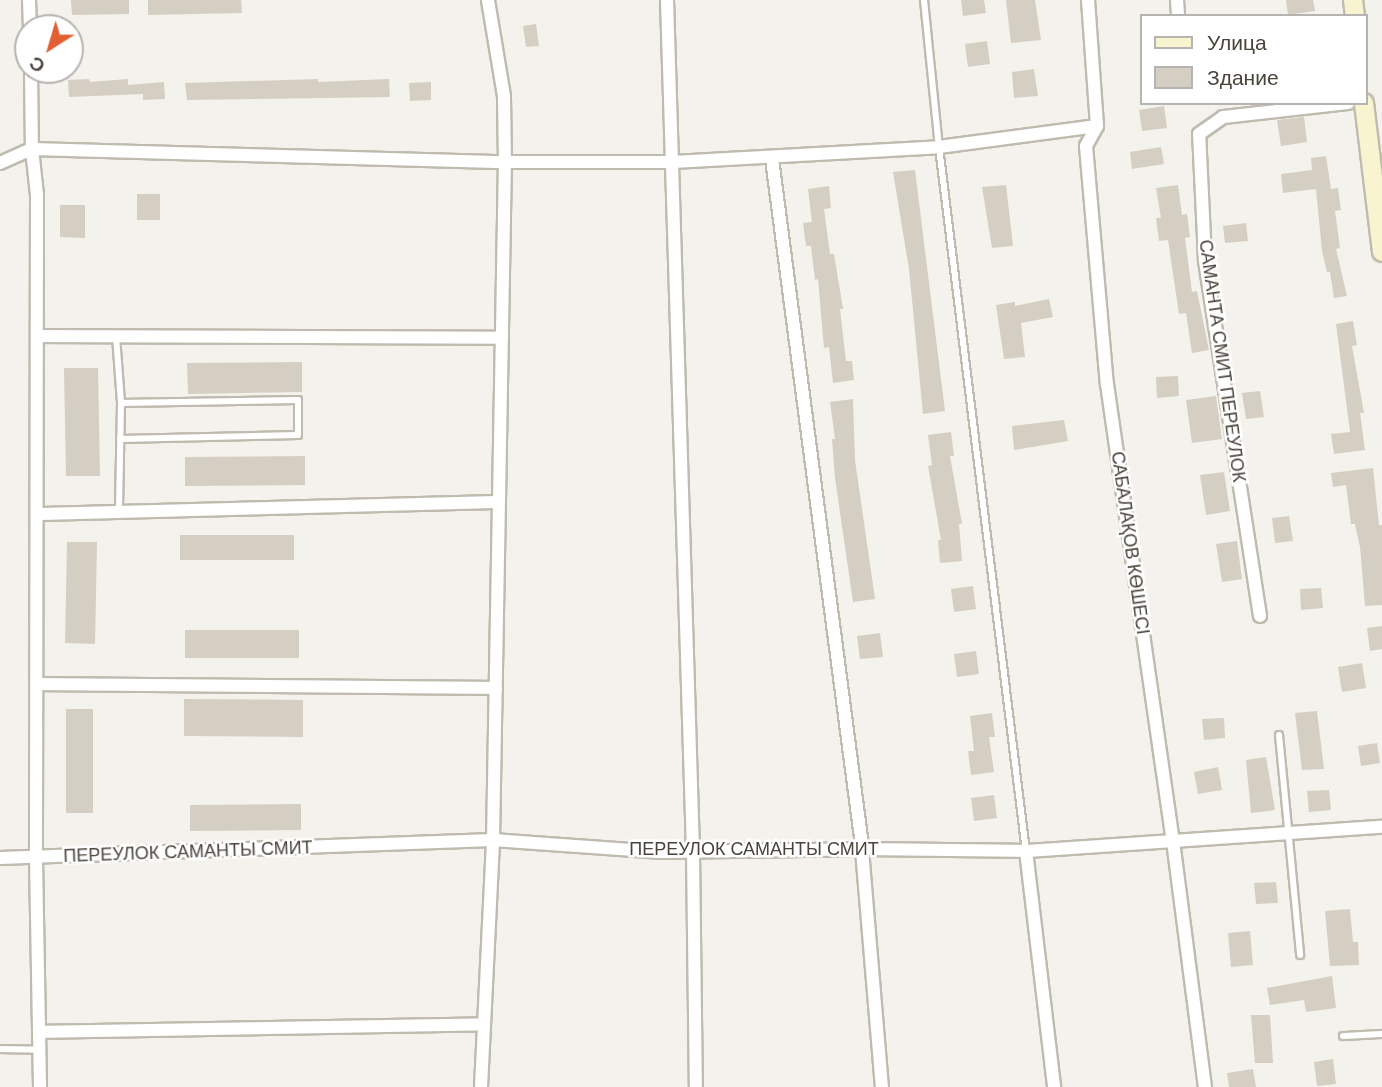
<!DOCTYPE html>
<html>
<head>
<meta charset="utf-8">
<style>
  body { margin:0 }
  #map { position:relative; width:1382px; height:1087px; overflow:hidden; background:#f4f2ec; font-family:Helvetica,sans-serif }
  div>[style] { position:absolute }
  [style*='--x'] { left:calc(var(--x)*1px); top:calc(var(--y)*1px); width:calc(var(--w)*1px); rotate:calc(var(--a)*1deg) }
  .building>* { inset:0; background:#d4cfc2 }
  .roads { filter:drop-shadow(2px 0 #bfbbaf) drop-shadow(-2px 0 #bfbbaf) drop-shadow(0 2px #bfbbaf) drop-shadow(0 -2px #bfbbaf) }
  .service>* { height:6px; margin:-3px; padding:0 3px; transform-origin:3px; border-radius:3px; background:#fff }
  .minor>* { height:12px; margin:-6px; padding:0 6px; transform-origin:6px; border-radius:6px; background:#fff }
  .secondary>* { height:18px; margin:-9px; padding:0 9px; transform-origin:9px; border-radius:9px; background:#f9f4d0 }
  span { translate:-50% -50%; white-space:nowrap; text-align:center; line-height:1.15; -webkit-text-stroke:5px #fff; paint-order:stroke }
  .street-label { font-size:18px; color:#48443a }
  .legend { position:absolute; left:1140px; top:14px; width:228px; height:91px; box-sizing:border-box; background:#fff; border:2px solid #b6b4b0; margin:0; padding:9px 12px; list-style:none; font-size:21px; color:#48443a }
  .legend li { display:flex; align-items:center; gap:14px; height:35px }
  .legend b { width:35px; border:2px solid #b6b4b0 }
  .north { position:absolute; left:14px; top:14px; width:70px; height:70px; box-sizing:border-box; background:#fff; border:2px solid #b6b4b0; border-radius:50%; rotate:217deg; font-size:19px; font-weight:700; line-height:28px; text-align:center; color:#48443a }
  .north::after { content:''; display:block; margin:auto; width:24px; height:32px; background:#e36034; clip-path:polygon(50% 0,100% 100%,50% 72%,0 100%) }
</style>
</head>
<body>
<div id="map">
  <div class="building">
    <div style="clip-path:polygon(71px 0,129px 0,129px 14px,72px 15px)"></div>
    <div style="clip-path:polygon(148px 0,241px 0,242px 13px,148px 15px)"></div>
    <div style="clip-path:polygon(961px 0,984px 0,986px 13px,963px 16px)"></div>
    <div style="clip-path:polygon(1006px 0,1035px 0,1041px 40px,1011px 43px)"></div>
    <div style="clip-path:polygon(1286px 0,1313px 0,1315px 11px,1288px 15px)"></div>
    <div style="clip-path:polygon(536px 24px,539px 46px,526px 47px,523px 26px)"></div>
    <div style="clip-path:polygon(987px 41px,990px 64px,968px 67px,965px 44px)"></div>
    <div style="clip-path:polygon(1034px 69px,1038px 96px,1014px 98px,1012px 72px)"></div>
    <div style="clip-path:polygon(89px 79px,90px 82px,128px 79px,128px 85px,164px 82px,165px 99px,143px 100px,143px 94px,69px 97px,68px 80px)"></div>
    <div style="clip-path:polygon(318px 79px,318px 82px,389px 79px,390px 97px,187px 100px,185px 83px)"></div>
    <div style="clip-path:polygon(431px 82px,431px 100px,410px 101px,409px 83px)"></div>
    <div style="clip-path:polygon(1164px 106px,1167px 128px,1142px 131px,1139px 110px)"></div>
    <div style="clip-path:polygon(1304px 117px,1307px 142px,1281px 146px,1277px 120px)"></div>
    <div style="clip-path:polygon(1161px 147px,1164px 164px,1132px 169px,1130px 152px)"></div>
    <div style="clip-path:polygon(1326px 156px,1331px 189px,1338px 188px,1341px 210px,1335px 211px,1340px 248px,1336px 249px,1347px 296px,1334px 298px,1330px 272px,1327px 272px,1322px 251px,1316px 189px,1283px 193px,1281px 174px,1312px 170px,1311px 158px)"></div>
    <div style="clip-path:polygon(915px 170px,945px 411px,923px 414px,909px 269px,893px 172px)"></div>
    <div style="clip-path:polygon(1006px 185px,1013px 246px,992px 248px,982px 187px)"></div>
    <div style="clip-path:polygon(1178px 185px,1182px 215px,1187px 214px,1190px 237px,1185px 238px,1192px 292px,1197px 291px,1209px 350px,1192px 353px,1186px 313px,1179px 314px,1168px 240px,1159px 241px,1156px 218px,1161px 218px,1156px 188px)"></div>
    <div style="clip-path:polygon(829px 186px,831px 208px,824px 209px,830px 254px,834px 254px,843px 309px,840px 309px,846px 361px,852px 361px,854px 380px,833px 383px,829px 347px,824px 348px,818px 279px,815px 280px,811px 246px,806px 246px,803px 223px,812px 222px,808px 189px)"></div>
    <div style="clip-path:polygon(137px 194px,160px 194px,160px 220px,137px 220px)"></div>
    <div style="clip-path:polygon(60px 205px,85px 205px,85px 238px,60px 237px)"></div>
    <div style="clip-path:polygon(1246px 223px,1248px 241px,1225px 243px,1223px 226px)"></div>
    <div style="clip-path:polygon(1049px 299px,1053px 317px,1021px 323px,1025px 357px,1004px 359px,996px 305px,1015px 302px,1015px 306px)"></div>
    <div style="clip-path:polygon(1353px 321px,1357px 345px,1352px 346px,1364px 413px,1360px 413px,1365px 450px,1334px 454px,1331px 434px,1350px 432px,1336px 324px)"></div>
    <div style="clip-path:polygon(302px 362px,302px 392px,188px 394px,187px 363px)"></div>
    <div style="clip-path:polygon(64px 368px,98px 368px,100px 476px,66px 476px)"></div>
    <div style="clip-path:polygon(1178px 376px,1179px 396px,1157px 398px,1156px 377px)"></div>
    <div style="clip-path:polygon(1260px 391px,1264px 417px,1246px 419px,1242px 393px)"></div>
    <div style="clip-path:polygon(1216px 396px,1222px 439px,1192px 443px,1186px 400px)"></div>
    <div style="clip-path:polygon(853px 399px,855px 460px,875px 599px,853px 602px,835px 478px,832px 439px,835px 439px,830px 402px)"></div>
    <div style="clip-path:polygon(1064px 420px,1068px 441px,1014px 450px,1012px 426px)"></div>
    <div style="clip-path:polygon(951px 432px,954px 456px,950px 456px,962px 524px,959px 524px,962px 561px,940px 563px,938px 540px,941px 540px,928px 466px,932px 465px,928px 435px)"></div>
    <div style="clip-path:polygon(305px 456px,305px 485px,185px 486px,185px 457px)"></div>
    <div style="clip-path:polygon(1373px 468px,1379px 525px,1382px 525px,1382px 605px,1365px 606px,1360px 547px,1355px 524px,1351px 524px,1346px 485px,1333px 487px,1331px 473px)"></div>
    <div style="clip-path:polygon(1224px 472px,1230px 511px,1206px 515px,1200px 475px)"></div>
    <div style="clip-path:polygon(1289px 516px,1293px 541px,1275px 543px,1272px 518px)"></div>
    <div style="clip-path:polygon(180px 535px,294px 535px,294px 560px,180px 560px)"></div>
    <div style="clip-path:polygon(1237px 541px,1242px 579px,1222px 582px,1216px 544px)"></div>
    <div style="clip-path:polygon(67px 542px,97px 542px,95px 644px,65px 643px)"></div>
    <div style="clip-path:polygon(973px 586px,976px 609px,954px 612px,951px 589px)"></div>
    <div style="clip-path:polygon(1321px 588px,1323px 608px,1301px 610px,1300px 589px)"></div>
    <div style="clip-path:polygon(1382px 626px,1382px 649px,1370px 651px,1367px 628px)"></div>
    <div style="clip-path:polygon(185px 630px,299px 630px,299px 658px,185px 658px)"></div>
    <div style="clip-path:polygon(880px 633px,883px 657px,860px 659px,857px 636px)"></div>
    <div style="clip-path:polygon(976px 651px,979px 674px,957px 677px,954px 654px)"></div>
    <div style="clip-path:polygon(1362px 663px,1366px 688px,1342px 692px,1338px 667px)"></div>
    <div style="clip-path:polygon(184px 699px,303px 700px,303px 737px,184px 736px)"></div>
    <div style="clip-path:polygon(66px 709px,93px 709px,93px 813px,66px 813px)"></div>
    <div style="clip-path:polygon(1317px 711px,1324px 769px,1302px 770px,1295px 713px)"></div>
    <div style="clip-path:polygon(992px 713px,995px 737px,989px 737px,994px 772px,971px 775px,968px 751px,974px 751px,970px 716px)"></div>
    <div style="clip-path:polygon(1224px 718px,1225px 738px,1204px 740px,1202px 719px)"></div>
    <div style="clip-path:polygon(1377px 743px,1380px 763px,1361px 766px,1358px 746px)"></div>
    <div style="clip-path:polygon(1266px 757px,1275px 810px,1251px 813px,1246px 760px)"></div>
    <div style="clip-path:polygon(1218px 767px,1222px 790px,1198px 794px,1194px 772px)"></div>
    <div style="clip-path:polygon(1329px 790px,1331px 810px,1309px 812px,1307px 791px)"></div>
    <div style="clip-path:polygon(994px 795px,997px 818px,974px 821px,971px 798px)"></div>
    <div style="clip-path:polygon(301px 804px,301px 830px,190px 831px,190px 805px)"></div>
    <div style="clip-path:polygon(1276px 882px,1278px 903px,1256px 904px,1254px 883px)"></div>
    <div style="clip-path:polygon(1350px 909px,1353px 942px,1358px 942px,1359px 965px,1330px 966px,1325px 911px)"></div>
    <div style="clip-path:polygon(1250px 931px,1253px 965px,1231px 967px,1228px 933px)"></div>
    <div style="clip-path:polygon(1332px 976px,1336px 1008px,1306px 1012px,1304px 1000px,1270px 1005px,1267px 988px)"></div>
    <div style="clip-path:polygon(1251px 1015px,1270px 1015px,1273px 1063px,1255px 1063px)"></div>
    <div style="clip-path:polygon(1333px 1059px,1336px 1084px,1317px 1086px,1314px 1062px)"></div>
    <div style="clip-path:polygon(1253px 1069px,1256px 1087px,1229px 1087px,1227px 1073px)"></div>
  </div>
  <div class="roads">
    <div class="service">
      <div style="--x:924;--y:0;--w:148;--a:84.2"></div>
      <div style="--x:939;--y:147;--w:709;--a:82.96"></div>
      <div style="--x:116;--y:336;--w:67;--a:85.7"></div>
      <div style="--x:121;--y:403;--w:109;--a:91.1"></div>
      <div style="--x:120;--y:439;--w:178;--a:-1.3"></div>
      <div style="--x:298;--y:435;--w:35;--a:-90"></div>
      <div style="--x:298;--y:400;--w:177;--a:179"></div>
      <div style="--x:1279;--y:735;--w:221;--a:84.5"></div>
      <div style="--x:1343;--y:1036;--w:39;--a:-3"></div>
      <div style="--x:0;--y:1049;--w:39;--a:1"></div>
    </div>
    <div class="minor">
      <div style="--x:29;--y:0;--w:28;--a:88"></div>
      <div style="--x:667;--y:0;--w:852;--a:88.25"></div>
      <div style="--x:693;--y:852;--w:235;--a:89.3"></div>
      <div style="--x:1088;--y:0;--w:126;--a:85.9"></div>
      <div style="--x:1097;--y:126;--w:23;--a:119"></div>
      <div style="--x:1086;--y:146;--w:239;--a:85"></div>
      <div style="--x:1107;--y:384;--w:462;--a:81.8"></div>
      <div style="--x:1173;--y:841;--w:248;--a:82.6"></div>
      <div style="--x:1177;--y:0;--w:16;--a:86"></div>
      <div style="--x:31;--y:70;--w:79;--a:89.3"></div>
      <div style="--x:32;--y:149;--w:46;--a:83.8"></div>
      <div style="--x:37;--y:195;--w:663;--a:90.09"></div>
      <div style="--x:36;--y:858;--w:229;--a:89"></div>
      <div style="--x:772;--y:159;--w:685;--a:82.53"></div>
      <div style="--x:861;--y:838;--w:250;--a:85.2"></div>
      <div style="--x:0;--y:163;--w:35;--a:-24"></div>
      <div style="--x:32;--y:149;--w:473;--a:1.6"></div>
      <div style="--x:505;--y:162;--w:168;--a:0"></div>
      <div style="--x:673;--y:162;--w:266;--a:-3.2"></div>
      <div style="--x:939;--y:147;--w:159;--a:-7.6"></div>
      <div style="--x:38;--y:336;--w:464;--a:0.2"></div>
      <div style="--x:38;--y:514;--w:461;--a:-1.5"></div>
      <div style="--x:1260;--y:616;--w:361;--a:-98.8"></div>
      <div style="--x:1205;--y:259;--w:125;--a:-92.7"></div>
      <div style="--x:1199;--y:134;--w:29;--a:-35"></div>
      <div style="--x:1223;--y:117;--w:126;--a:-6.4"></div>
      <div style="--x:38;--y:684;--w:458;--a:0.5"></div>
      <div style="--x:1026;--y:851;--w:238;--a:83.2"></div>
      <div style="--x:0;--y:858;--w:493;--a:-2.1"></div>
      <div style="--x:493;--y:840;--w:166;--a:4.1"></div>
      <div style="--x:659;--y:852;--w:203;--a:-0.8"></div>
      <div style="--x:862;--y:849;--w:164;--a:0.7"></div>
      <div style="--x:1026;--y:851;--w:357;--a:-3.9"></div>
      <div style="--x:39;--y:1032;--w:445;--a:-1"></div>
      <div style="--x:481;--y:1087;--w:247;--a:-87.2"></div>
      <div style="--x:493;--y:840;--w:678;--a:-88.99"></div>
      <div style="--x:505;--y:162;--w:66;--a:-90.9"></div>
      <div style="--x:504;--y:96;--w:97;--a:-99.5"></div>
    </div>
    <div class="secondary">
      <div style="--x:1353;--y:0;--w:16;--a:83"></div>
      <div style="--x:1364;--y:103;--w:150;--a:83.1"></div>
    </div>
  </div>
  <div class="street-label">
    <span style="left:1222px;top:361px;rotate:82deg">САМАНТА СМИТ ПЕРЕУЛОК</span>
    <span style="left:1130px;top:543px;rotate:82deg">САБАЛАҚОВ КӨШЕСІ</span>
    <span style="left:754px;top:849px">ПЕРЕУЛОК САМАНТЫ СМИТ</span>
    <span style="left:188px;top:852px;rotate:-2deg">ПЕРЕУЛОК САМАНТЫ СМИТ</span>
  </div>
  <ul class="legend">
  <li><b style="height:9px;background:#f9f4d0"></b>Улица</li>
  <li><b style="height:19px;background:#d4cfc2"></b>Здание</li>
  </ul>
  <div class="north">С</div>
</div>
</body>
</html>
